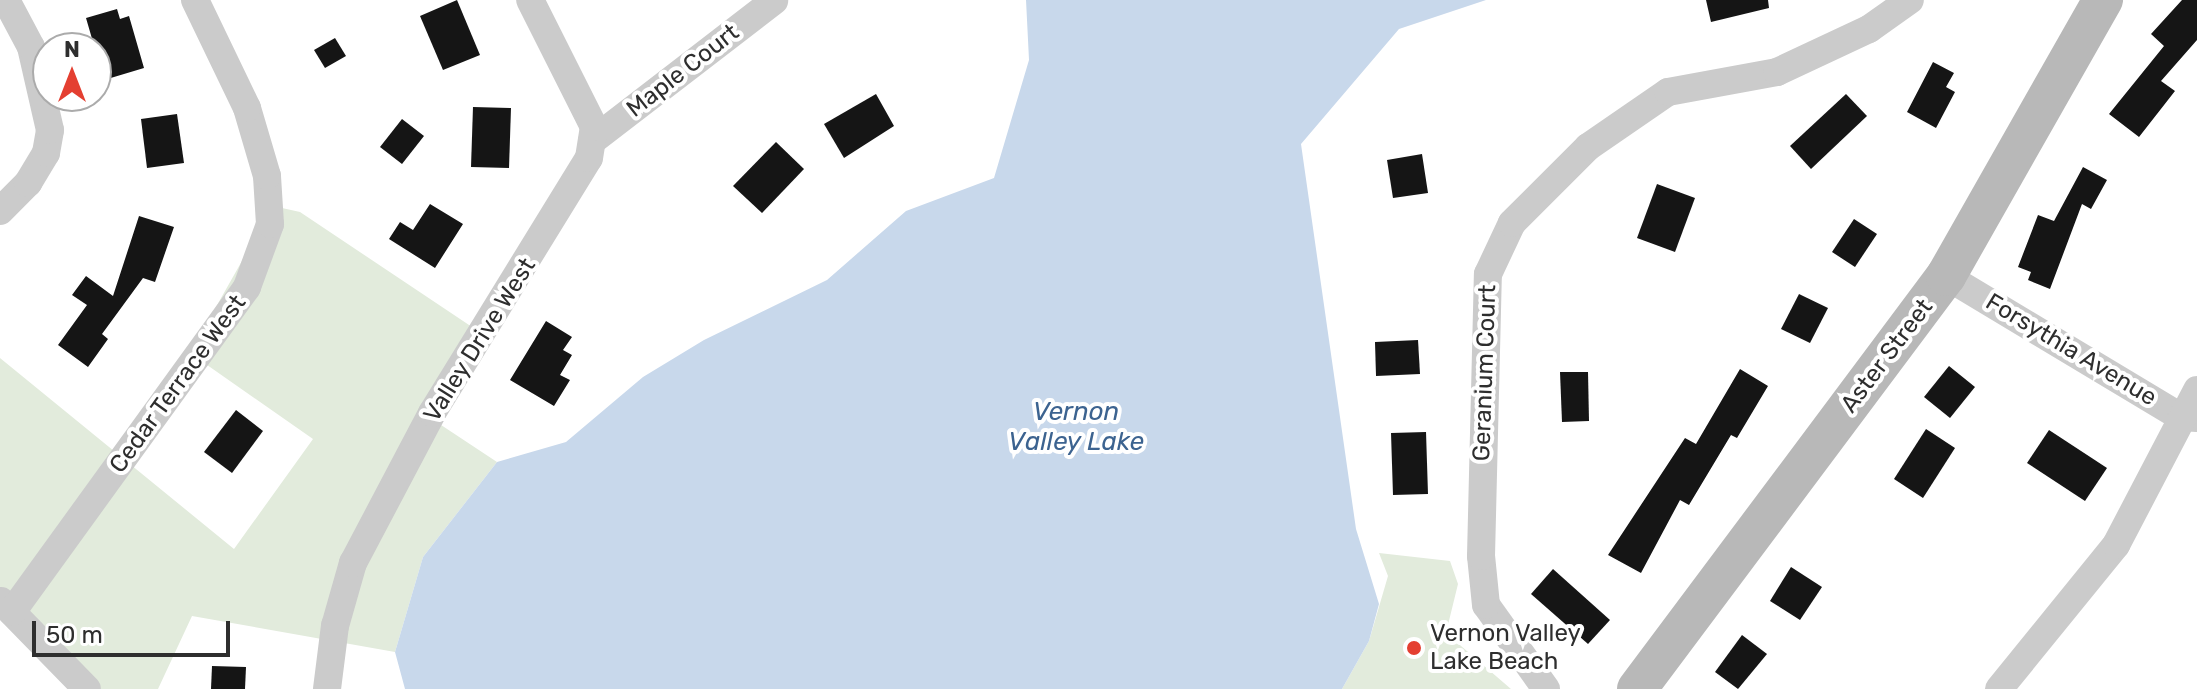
<!DOCTYPE html>
<html>
<head>
<meta charset="utf-8">
<style>
  body { margin:0 }
  #map { position:relative; width:2197px; height:689px; overflow:hidden; background:#fff; font-family:Rubik,sans-serif }
  div>[style] { position:absolute }
  [style*='--x'] { left:calc(var(--x)*1px); top:calc(var(--y)*1px); width:calc(var(--w)*1px); rotate:calc(var(--a)*1deg) }
  .green>* { inset:0; background:#e2ebdc }
  .water>* { inset:0; background:#c8d8eb }
  .building>* { inset:0; background:#151515 }
  .street>* { height:28px; margin:-14px; padding:0 14px; transform-origin:14px; border-radius:14px; background:#cbcbcb }
  .secondary>* { height:40px; margin:-20px; padding:0 20px; transform-origin:20px; border-radius:20px; background:#b8b8b8 }
  .dots>* { width:22px; height:22px; translate:-50% -50%; box-sizing:border-box; border:4px solid #fff; border-radius:50% }
  span { translate:-50% -50%; white-space:nowrap; text-align:center; line-height:1.15; -webkit-text-stroke:8px #fff; paint-order:stroke }
  .street-label { font-size:24px; color:#2e2e2e }
  .poi-label { font-size:24px; color:#2e2e2e }
  .left { translate:0 -50%; text-align:left }
  .water-label { font-size:26px; color:#3c6390; font-style:italic }
  .north { position:absolute; left:32px; top:32px; width:80px; height:80px; box-sizing:border-box; background:#fff; border:2px solid #ababab; border-radius:50%; rotate:0deg; font-size:22px; font-weight:700; line-height:32px; text-align:center; color:#2e2e2e }
  .north::after { content:''; display:block; margin:auto; width:28px; height:36px; background:#e43f31; clip-path:polygon(50% 0,100% 100%,50% 72%,0 100%) }
  .scale { position:absolute; left:32px; top:621px; width:198px; height:36px; box-sizing:border-box; border:4px solid #2e2e2e; border-top:0; padding-left:10px; font-size:24px; line-height:28px; white-space:nowrap; color:#2e2e2e; -webkit-text-stroke:6px #fff; paint-order:stroke }
</style>
</head>
<body>
<div id="map">
  <div class="green">
    <div style="clip-path:polygon(273px 206px,300px 212px,484px 335px,435px 421px,497px 462px,423px 557px,395px 652px,192px 616px,158px 689px,95px 689px,0 598px,0 358px,234px 549px,313px 439px,190px 353px)"></div>
    <div style="clip-path:polygon(1379px 553px,1450px 561px,1458px 584px,1446px 633px,1511px 689px,1342px 689px,1369px 641px,1388px 576px)"></div>
  </div>
  <div class="water">
    <div style="clip-path:polygon(1026px 0,1486px 0,1399px 29px,1301px 144px,1356px 529px,1379px 604px,1369px 641px,1342px 689px,405px 689px,395px 652px,423px 557px,497px 462px,566px 442px,643px 377px,704px 340px,827px 280px,906px 211px,994px 178px,1029px 60px)"></div>
  </div>
  <div class="building">
    <div style="clip-path:polygon(457px 0,480px 55px,443px 70px,420px 16px)"></div>
    <div style="clip-path:polygon(1706px 0,1768px 0,1769px 8px,1711px 22px)"></div>
    <div style="clip-path:polygon(2182px 0,2197px 0,2197px 40px,2161px 81px,2175px 91px,2139px 137px,2109px 114px,2164px 46px,2151px 34px)"></div>
    <div style="clip-path:polygon(117px 9px,120px 19px,129px 16px,144px 68px,104px 80px,86px 18px)"></div>
    <div style="clip-path:polygon(335px 38px,346px 56px,325px 68px,314px 50px)"></div>
    <div style="clip-path:polygon(1933px 62px,1954px 73px,1946px 87px,1955px 92px,1936px 128px,1907px 112px)"></div>
    <div style="clip-path:polygon(876px 94px,894px 126px,844px 158px,824px 124px)"></div>
    <div style="clip-path:polygon(1846px 94px,1867px 116px,1811px 169px,1790px 146px)"></div>
    <div style="clip-path:polygon(473px 107px,511px 108px,509px 168px,471px 167px)"></div>
    <div style="clip-path:polygon(177px 114px,184px 163px,147px 168px,141px 119px)"></div>
    <div style="clip-path:polygon(402px 119px,424px 136px,402px 164px,380px 147px)"></div>
    <div style="clip-path:polygon(776px 142px,804px 169px,762px 213px,733px 186px)"></div>
    <div style="clip-path:polygon(1422px 154px,1428px 193px,1393px 198px,1387px 160px)"></div>
    <div style="clip-path:polygon(2083px 167px,2107px 180px,2091px 209px,2082px 204px,2050px 289px,2028px 280px,2031px 272px,2018px 267px,2038px 215px,2054px 221px)"></div>
    <div style="clip-path:polygon(1657px 184px,1695px 198px,1675px 252px,1637px 238px)"></div>
    <div style="clip-path:polygon(430px 204px,463px 224px,435px 268px,389px 239px,400px 222px,413px 230px)"></div>
    <div style="clip-path:polygon(139px 216px,174px 227px,155px 282px,143px 278px,102px 334px,108px 339px,88px 367px,58px 345px,87px 305px,72px 295px,86px 276px,113px 296px)"></div>
    <div style="clip-path:polygon(1854px 219px,1877px 234px,1855px 267px,1832px 252px)"></div>
    <div style="clip-path:polygon(1799px 294px,1828px 308px,1810px 343px,1781px 329px)"></div>
    <div style="clip-path:polygon(546px 321px,572px 337px,563px 350px,572px 355px,560px 375px,570px 380px,554px 406px,510px 380px)"></div>
    <div style="clip-path:polygon(1418px 340px,1420px 374px,1376px 376px,1375px 342px)"></div>
    <div style="clip-path:polygon(1949px 366px,1975px 387px,1950px 418px,1924px 397px)"></div>
    <div style="clip-path:polygon(1740px 369px,1768px 386px,1737px 438px,1731px 435px,1689px 505px,1680px 500px,1641px 573px,1608px 555px,1685px 438px,1696px 444px)"></div>
    <div style="clip-path:polygon(1560px 372px,1588px 372px,1589px 421px,1562px 422px)"></div>
    <div style="clip-path:polygon(236px 410px,263px 431px,232px 473px,204px 452px)"></div>
    <div style="clip-path:polygon(1926px 429px,1955px 448px,1923px 498px,1894px 479px)"></div>
    <div style="clip-path:polygon(2049px 430px,2107px 468px,2085px 501px,2027px 463px)"></div>
    <div style="clip-path:polygon(1426px 432px,1428px 494px,1393px 495px,1391px 433px)"></div>
    <div style="clip-path:polygon(1791px 567px,1822px 587px,1800px 620px,1770px 601px)"></div>
    <div style="clip-path:polygon(1553px 569px,1610px 620px,1588px 644px,1531px 594px)"></div>
    <div style="clip-path:polygon(1742px 635px,1767px 654px,1738px 689px,1715px 672px)"></div>
    <div style="clip-path:polygon(212px 666px,246px 667px,245px 689px,211px 689px)"></div>
  </div>
  <div class="street">
    <div style="--x:592;--y:141;--w:230;--a:-37.6"></div>
    <div style="--x:0;--y:211;--w:40;--a:-45"></div>
    <div style="--x:28;--y:183;--w:35;--a:-59"></div>
    <div style="--x:46;--y:153;--w:23;--a:-80"></div>
    <div style="--x:50;--y:130;--w:85;--a:-102.9"></div>
    <div style="--x:31;--y:47;--w:53;--a:-118"></div>
    <div style="--x:1946;--y:276;--w:274;--a:31"></div>
    <div style="--x:2181;--y:417;--w:16;--a:4"></div>
    <div style="--x:1;--y:601;--w:123;--a:45.7"></div>
    <div style="--x:12;--y:612;--w:401;--a:-54.1"></div>
    <div style="--x:247;--y:287;--w:67;--a:-69.9"></div>
    <div style="--x:270;--y:224;--w:48;--a:-93.6"></div>
    <div style="--x:267;--y:176;--w:71;--a:-106.4"></div>
    <div style="--x:247;--y:108;--w:120;--a:-115.7"></div>
    <div style="--x:327;--y:689;--w:64;--a:-82.8"></div>
    <div style="--x:335;--y:626;--w:66;--a:-74.1"></div>
    <div style="--x:353;--y:563;--w:170;--a:-62.2"></div>
    <div style="--x:432;--y:413;--w:299;--a:-58.4"></div>
    <div style="--x:589;--y:158;--w:31;--a:-81"></div>
    <div style="--x:594;--y:127;--w:142;--a:-116.7"></div>
    <div style="--x:1546;--y:689;--w:103;--a:-125.5"></div>
    <div style="--x:1486;--y:605;--w:49;--a:-95.8"></div>
    <div style="--x:1481;--y:556;--w:282;--a:-88.6"></div>
    <div style="--x:1488;--y:274;--w:56;--a:-64.8"></div>
    <div style="--x:1512;--y:223;--w:107;--a:-45"></div>
    <div style="--x:1588;--y:147;--w:97;--a:-34.5"></div>
    <div style="--x:1668;--y:92;--w:111;--a:-10.4"></div>
    <div style="--x:1777;--y:72;--w:102;--a:-25.1"></div>
    <div style="--x:1869;--y:29;--w:50;--a:-35.3"></div>
    <div style="--x:1999;--y:689;--w:186;--a:-50.9"></div>
    <div style="--x:2116;--y:545;--w:175;--a:-62.4"></div>
  </div>
  <div class="secondary">
    <div style="--x:1637;--y:689;--w:516;--a:-53.2"></div>
    <div style="--x:1946;--y:276;--w:318;--a:-60.4"></div>
  </div>
  <div class="dots">
    <div style="left:1414px;top:648px;background:#e43f31"></div>
  </div>
  <div class="street-label">
    <span style="left:683px;top:71px;rotate:-38deg">Maple Court</span>
    <span style="left:480px;top:340px;rotate:-58deg">Valley Drive West</span>
    <span style="left:2071px;top:350px;rotate:31deg">Forsythia Avenue</span>
    <span style="left:1887px;top:356px;rotate:-53deg">Aster Street</span>
    <span style="left:1485px;top:373px;rotate:-88deg">Geranium Court</span>
    <span style="left:178px;top:384px;rotate:-54deg">Cedar Terrace West</span>
  </div>
  <div class="poi-label">
    <span class="left" style="left:1430px;top:648px">Vernon Valley<br>Lake Beach</span>
  </div>
  <div class="water-label">
    <span style="left:1076px;top:427px">Vernon<br>Valley Lake</span>
  </div>
  <div class="north">N</div>
  <div class="scale">50 m</div>
</div>
</body>
</html>
